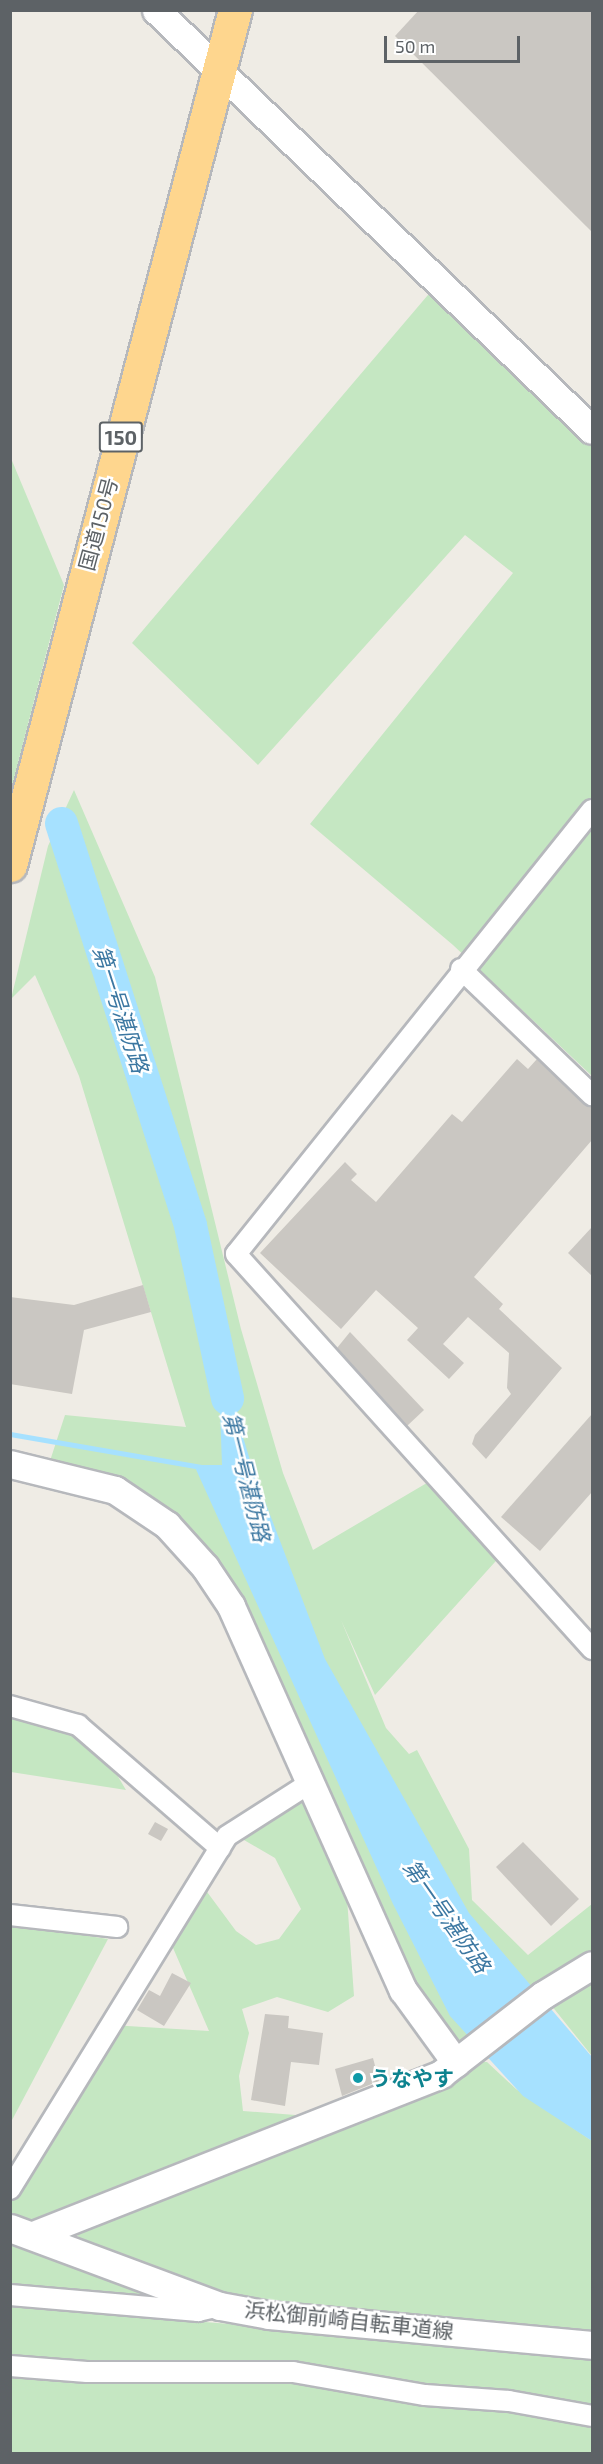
<!DOCTYPE html>
<html>
<head>
<meta charset="utf-8">
<style>
  body { margin:0 }
  #map { position:relative; width:603px; height:2464px; overflow:hidden; background:#efece5; font-family:"Exo 2","Noto Sans JP",sans-serif }
  div>[style] { position:absolute }
  [style*='--x'] { left:calc(var(--x)*1px); top:calc(var(--y)*1px); width:calc(var(--w)*1px); rotate:calc(var(--a)*1deg) }
  .green>* { inset:0; background:#c5e7c2 }
  .water>* { inset:0; background:#a6e1ff }
  .stream>* { height:5px; margin:-2.5px; padding:0 2.5px; transform-origin:2.5px; border-radius:2.5px; background:#a6e1ff }
  .river>* { height:33px; margin:-16.5px; padding:0 16.5px; transform-origin:16.5px; border-radius:16.5px; background:#a6e1ff }
  .building>* { inset:0; background:#cac7c2 }
  .roads { filter:drop-shadow(2px 0 #b6b8bc) drop-shadow(-2px 0 #b6b8bc) drop-shadow(0 2px #b6b8bc) drop-shadow(0 -2px #b6b8bc) }
  .street>* { height:20px; margin:-10px; padding:0 10px; transform-origin:10px; border-radius:10px; background:#fff }
  .secondary>* { height:27px; margin:-13.5px; padding:0 13.5px; transform-origin:13.5px; border-radius:13.5px; background:#fff }
  .highway>* { height:33px; margin:-16.5px; padding:0 16.5px; transform-origin:16.5px; border-radius:16.5px; background:#fed68e }
  .dots>* { width:16px; height:16px; translate:-50% -50%; box-sizing:border-box; border:3px solid #fff; border-radius:50% }
  span { translate:-50% -50%; white-space:nowrap; text-align:center; line-height:1.15; -webkit-text-stroke:5px #fff; paint-order:stroke }
  .shield-label span { padding:2px 4px; background:#fff; border:2px solid; border-radius:4px; -webkit-text-stroke-width:0 }
  .shield-label { font-size:20px; color:#5d6266; font-weight:700 }
  .street-label { font-size:21px; color:#5d6266 }
  .culture-label { font-size:21px; color:#0d838f; font-weight:700 }
  .left { translate:0 -50%; text-align:left }
  .water-label { font-size:22px; color:#3b77a1; font-style:italic }
  .frame { position:absolute; inset:0; border:12px solid #5d6266; pointer-events:none }
  .scale { position:absolute; left:384px; top:36px; width:136px; height:27px; box-sizing:border-box; border:3px solid #5d6266; border-top:0; padding-left:8px; font-size:18px; line-height:21px; white-space:nowrap; color:#5d6266; -webkit-text-stroke:4px #fff; paint-order:stroke }
</style>
</head>
<body>
<div id="map">
  <div class="green">
    <div style="clip-path:polygon(439px 282px,592px 430px,592px 1076px,453px 945px,310px 824px,513px 573px,465px 535px,258px 765px,132px 643px)"></div>
    <div style="clip-path:polygon(10px 456px,64px 585px,11px 790px,10px 789px)"></div>
    <div style="clip-path:polygon(74px 790px,155px 977px,241px 1329px,283px 1473px,313px 1550px,437px 1477px,504px 1552px,375px 1695px,341px 1620px,386px 1728px,409px 1754px,417px 1750px,469px 1849px,472px 1900px,528px 1955px,592px 1904px,592px 1965px,562px 1983px,592px 1974px,592px 2056px,543px 1995px,480px 2062px,487px 2062px,516px 2089px,592px 2141px,592px 2341px,253px 2304px,84px 2243px,70px 2227px,77px 2228px,410px 2088px,456px 2063px,474px 2062px,460px 2060px,403px 1984px,344px 1856px,354px 1996px,328px 2012px,277px 1997px,242px 2009px,249px 2033px,239px 2076px,243px 2111px,334px 2118px,45px 2230px,11px 2220px,10px 2183px,111px 2025px,209px 2031px,167px 1934px,199px 1881px,236px 1931px,256px 1945px,279px 1939px,301px 1909px,275px 1858px,232px 1833px,301px 1788px,337px 1839px,297px 1738px,209px 1567px,156px 1518px,47px 1470px,65px 1415px,186px 1427px,79px 1076px,35px 975px,11px 999px,48px 846px)"></div>
    <div style="clip-path:polygon(10px 1706px,78px 1725px,101px 1748px,126px 1790px,11px 1772px)"></div>
    <div style="clip-path:polygon(11px 1924px,108px 1939px,11px 2122px)"></div>
    <div style="clip-path:polygon(11px 2242px,178px 2300px,11px 2284px)"></div>
    <div style="clip-path:polygon(10px 2307px,592px 2352px,592px 2453px,11px 2453px)"></div>
  </div>
  <div class="water">
    <div style="clip-path:polygon(218px 1355px,253px 1470px,325px 1659px,469px 1913px,592px 2057px,592px 2141px,523px 2096px,450px 2016px,393px 1904px,194px 1465px,222px 1465px)"></div>
  </div>
  <div class="stream">
    <div style="--x:10;--y:1434;--w:194;--a:9.8"></div>
  </div>
  <div class="river">
    <div style="--x:61;--y:823;--w:422;--a:72.2"></div>
    <div style="--x:190;--y:1225;--w:177;--a:77.9"></div>
  </div>
  <div class="building">
    <div style="clip-path:polygon(419px 10px,592px 10px,592px 232px,395px 36px)"></div>
    <div style="clip-path:polygon(517px 1059px,528px 1069px,537px 1059px,592px 1107px,592px 1140px,474px 1277px,503px 1304px,499px 1309px,562px 1368px,486px 1459px,472px 1444px,475px 1435px,511px 1394px,507px 1388px,509px 1353px,468px 1317px,443px 1344px,464px 1363px,449px 1379px,407px 1340px,418px 1328px,376px 1290px,341px 1329px,260px 1253px,345px 1162px,357px 1174px,351px 1180px,376px 1202px,452px 1114px,462px 1122px)"></div>
    <div style="clip-path:polygon(592px 1227px,592px 1276px,568px 1253px)"></div>
    <div style="clip-path:polygon(143px 1285px,151px 1312px,84px 1330px,72px 1394px,10px 1384px,10px 1297px,74px 1305px)"></div>
    <div style="clip-path:polygon(350px 1332px,424px 1410px,407px 1426px,337px 1348px)"></div>
    <div style="clip-path:polygon(592px 1414px,592px 1492px,540px 1551px,501px 1517px)"></div>
    <div style="clip-path:polygon(155px 1822px,168px 1829px,161px 1841px,148px 1834px)"></div>
    <div style="clip-path:polygon(523px 1842px,579px 1899px,551px 1926px,496px 1867px)"></div>
    <div style="clip-path:polygon(172px 1973px,191px 1983px,164px 2026px,137px 2010px,149px 1990px,160px 1996px)"></div>
    <div style="clip-path:polygon(265px 2014px,289px 2016px,288px 2028px,323px 2033px,319px 2065px,291px 2062px,285px 2106px,251px 2100px)"></div>
    <div style="clip-path:polygon(373px 2058px,379px 2081px,342px 2096px,335px 2069px)"></div>
  </div>
  <div class="roads">
    <div class="street">
      <div style="--x:592;--y:810;--w:569;--a:128.72"></div>
      <div style="--x:236;--y:1254;--w:532;--a:47.97"></div>
      <div style="--x:461;--y:969;--w:182;--a:43.9"></div>
      <div style="--x:10;--y:1706;--w:71;--a:15.6"></div>
      <div style="--x:78;--y:1725;--w:188;--a:40.9"></div>
      <div style="--x:10;--y:1915;--w:108;--a:6.4"></div>
      <div style="--x:10;--y:2189;--w:414;--a:-58.4"></div>
      <div style="--x:227;--y:1836;--w:98;--a:-32.6"></div>
      <div style="--x:10;--y:2295;--w:189;--a:4.9"></div>
      <div style="--x:198;--y:2311;--w:22;--a:-13"></div>
      <div style="--x:10;--y:2366;--w:77;--a:4.5"></div>
      <div style="--x:87;--y:2372;--w:206;--a:0"></div>
      <div style="--x:293;--y:2372;--w:134;--a:9.9"></div>
      <div style="--x:425;--y:2395;--w:84;--a:4.1"></div>
      <div style="--x:509;--y:2401;--w:84;--a:10.2"></div>
    </div>
    <div class="secondary">
      <div style="--x:156;--y:10;--w:605;--a:43.93"></div>
      <div style="--x:10;--y:1464;--w:108;--a:13.9"></div>
      <div style="--x:115;--y:1490;--w:63;--a:33.9"></div>
      <div style="--x:167;--y:1525;--w:57;--a:47.9"></div>
      <div style="--x:205;--y:1567;--w:47;--a:56.3"></div>
      <div style="--x:231;--y:1606;--w:421;--a:65.9"></div>
      <div style="--x:403;--y:1990;--w:90;--a:54"></div>
      <div style="--x:10;--y:2228;--w:224;--a:20.4"></div>
      <div style="--x:220;--y:2306;--w:50;--a:10.4"></div>
      <div style="--x:269;--y:2315;--w:324;--a:5.3"></div>
      <div style="--x:33;--y:2235;--w:439;--a:-21.5"></div>
      <div style="--x:441;--y:2074;--w:129;--a:-37.8"></div>
      <div style="--x:543;--y:1995;--w:57;--a:-31.5"></div>
    </div>
    <div class="highway">
      <div style="--x:10;--y:865;--w:884;--a:-75.26"></div>
    </div>
  </div>
  <div class="dots">
    <div style="left:358px;top:2078px;background:#0f9aa8"></div>
  </div>
  <div class="shield-label">
    <span style="left:121px;top:437px">150</span>
  </div>
  <div class="street-label">
    <span style="left:98px;top:524px;rotate:-75deg">国道150号</span>
    <span style="left:349px;top:2320px;rotate:6deg">浜松御前崎自転車道線</span>
  </div>
  <div class="culture-label">
    <span class="left" style="left:370px;top:2078px">うなやす</span>
  </div>
  <div class="water-label">
    <span style="left:121px;top:1009px;rotate:72deg">第一号湛防路</span>
    <span style="left:247px;top:1477px;rotate:76deg">第一号湛防路</span>
    <span style="left:447px;top:1916px;rotate:55deg">第一号湛防路</span>
  </div>
  <div class="frame"></div>
  <div class="scale">50 m</div>
</div>
</body>
</html>
